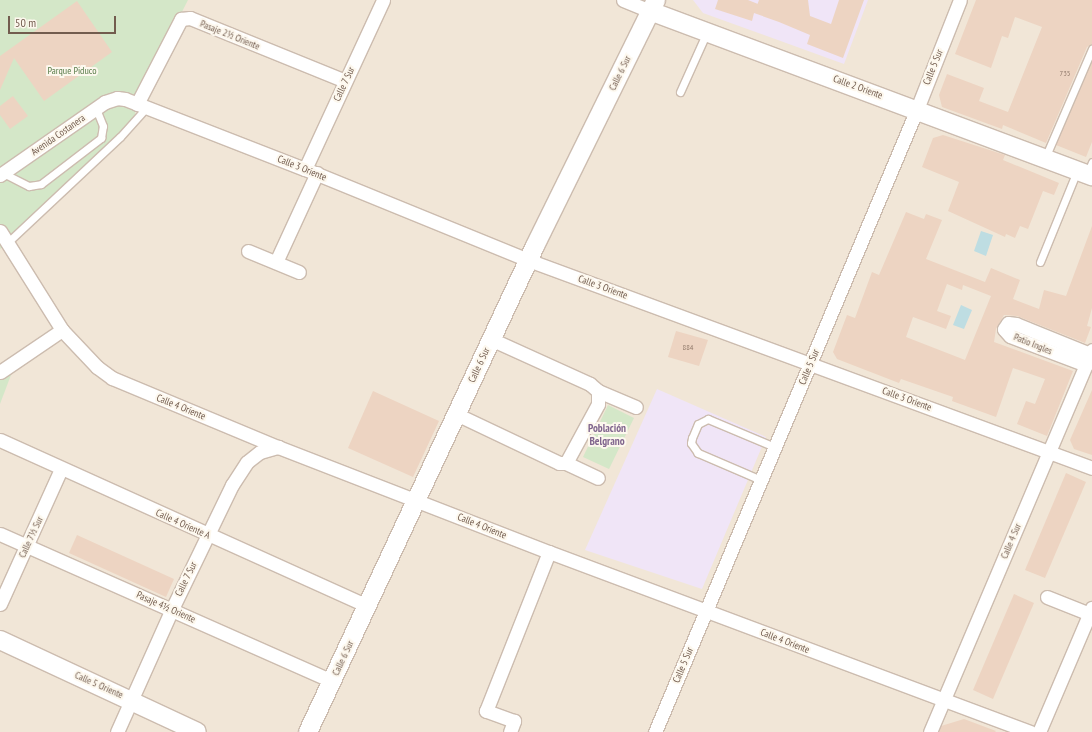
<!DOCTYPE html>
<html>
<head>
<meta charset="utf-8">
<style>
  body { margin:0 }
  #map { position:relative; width:1092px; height:732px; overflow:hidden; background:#faf4e8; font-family:"PT Sans Narrow",sans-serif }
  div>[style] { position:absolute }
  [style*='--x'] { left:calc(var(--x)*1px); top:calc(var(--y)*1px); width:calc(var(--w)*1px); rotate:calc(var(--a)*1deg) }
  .residential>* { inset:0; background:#f1e6d7 }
  .education>* { inset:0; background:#f0e5f7 }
  .green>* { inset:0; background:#d4e7c8 }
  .water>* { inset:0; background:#bedde2 }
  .building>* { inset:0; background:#edd4c2 }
  .roads { filter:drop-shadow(1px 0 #ccbcaf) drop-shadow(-1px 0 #ccbcaf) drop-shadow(0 1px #ccbcaf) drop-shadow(0 -1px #ccbcaf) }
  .lane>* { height:7px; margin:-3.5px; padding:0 3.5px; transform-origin:3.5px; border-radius:3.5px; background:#fff }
  .street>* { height:13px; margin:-6.5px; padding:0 6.5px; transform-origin:6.5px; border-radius:6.5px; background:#fff }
  .secondary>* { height:18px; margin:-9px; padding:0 9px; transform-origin:9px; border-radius:9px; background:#fff }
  span { translate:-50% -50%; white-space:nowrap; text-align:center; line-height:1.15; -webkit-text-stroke:4px #fdf8ee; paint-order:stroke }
  .number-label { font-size:8px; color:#917a6b }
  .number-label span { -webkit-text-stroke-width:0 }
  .street-label { font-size:10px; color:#725c4e }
  .park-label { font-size:10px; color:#587c4a }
  .neighbourhood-label { font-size:11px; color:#81668e; font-weight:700 }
  .scale { position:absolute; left:8px; top:16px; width:108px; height:18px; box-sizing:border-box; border:2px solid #725c4e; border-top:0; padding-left:5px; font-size:12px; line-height:14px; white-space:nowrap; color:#725c4e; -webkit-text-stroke:3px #fdf8ee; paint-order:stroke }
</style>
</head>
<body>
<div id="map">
  <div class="residential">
    <div style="clip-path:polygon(0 0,1092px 0,1092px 732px,0 732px)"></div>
  </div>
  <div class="education">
    <div style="clip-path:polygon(693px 0,868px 0,844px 64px,703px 13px)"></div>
    <div style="clip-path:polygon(657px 389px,766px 437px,702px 589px,585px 550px)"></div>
  </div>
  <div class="green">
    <div style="clip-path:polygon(0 0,188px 0,136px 102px,135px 116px,120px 137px,0 249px)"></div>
    <div style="clip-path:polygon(14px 367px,0 404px,0 375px)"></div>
    <div style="clip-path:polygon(608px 405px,634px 418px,609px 469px,583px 457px)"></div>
  </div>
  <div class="water">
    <div style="clip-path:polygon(981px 231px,993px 235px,986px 256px,974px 251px)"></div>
    <div style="clip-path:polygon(961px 305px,972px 310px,964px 329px,953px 325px)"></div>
  </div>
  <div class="building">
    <div style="clip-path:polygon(718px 0,748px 0,758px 4px,755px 11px,759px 0,808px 0,810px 16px,831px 24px,839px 0,864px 0,843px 58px,807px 44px,810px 35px,779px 22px,754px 13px,752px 21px,715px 9px)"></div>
    <div style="clip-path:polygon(976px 0,1092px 0,1092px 44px,1087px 47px,1046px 143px,1003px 125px,1002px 129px,942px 107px,939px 95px,947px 74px,984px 88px,979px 101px,1008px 112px,1042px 27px,1015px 17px,1008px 38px,1002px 36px,991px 68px,955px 54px)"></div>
    <div style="clip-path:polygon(77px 1px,112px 52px,44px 101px,14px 58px,0 90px,0 56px)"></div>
    <div style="clip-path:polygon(1092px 62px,1092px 142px,1086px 157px,1056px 145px)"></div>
    <div style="clip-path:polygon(13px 96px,28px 116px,10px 129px,0 115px,0 106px)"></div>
    <div style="clip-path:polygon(943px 135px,1005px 155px,1003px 160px,1059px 183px,1054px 195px,1043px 191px,1028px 229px,1020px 226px,1015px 238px,1006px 234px,1005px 237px,948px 211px,959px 182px,922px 167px,933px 138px)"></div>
    <div style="clip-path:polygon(evenodd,906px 212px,924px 219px,926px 214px,942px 220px,926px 259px,985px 282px,991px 268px,1020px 280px,1013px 299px,1039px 309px,1044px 290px,1066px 296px,1092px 226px,1092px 308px,1087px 326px,1091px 327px,1085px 343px,1017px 316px,1004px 315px,996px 329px,994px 342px,1073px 371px,1047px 436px,1017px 424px,1026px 401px,1035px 404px,1045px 379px,1013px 368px,996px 417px,952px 401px,953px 397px,901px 379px,899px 383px,837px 359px,833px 352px,847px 315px,855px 318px,872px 272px,879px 275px,906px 212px,947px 284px,962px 290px,963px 285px,991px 296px,965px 360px,906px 337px,913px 317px,946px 329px,951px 316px,937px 311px,947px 284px)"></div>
    <div style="clip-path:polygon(676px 331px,708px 340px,699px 366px,668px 357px)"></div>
    <div style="clip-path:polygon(1092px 390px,1092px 455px,1074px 449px,1070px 440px)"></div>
    <div style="clip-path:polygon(373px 391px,439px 421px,413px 477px,348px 448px)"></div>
    <div style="clip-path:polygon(1066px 473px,1086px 482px,1045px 578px,1025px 570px)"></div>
    <div style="clip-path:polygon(77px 535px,174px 579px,166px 597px,69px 553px)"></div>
    <div style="clip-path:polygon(1014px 594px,1034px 603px,993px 699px,973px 690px)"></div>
    <div style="clip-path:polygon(964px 719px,996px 731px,995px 732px,939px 732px,941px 726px)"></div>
  </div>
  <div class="roads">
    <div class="lane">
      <div style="--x:680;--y:92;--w:66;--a:-65.8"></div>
      <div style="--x:1045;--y:158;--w:119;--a:-66.7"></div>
      <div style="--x:3;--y:173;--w:29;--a:27"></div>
      <div style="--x:29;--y:186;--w:12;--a:-9"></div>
      <div style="--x:41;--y:184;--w:76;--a:-37.5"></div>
      <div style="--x:101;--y:138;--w:12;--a:-81"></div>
      <div style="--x:103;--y:126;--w:18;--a:-112"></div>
      <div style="--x:1087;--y:174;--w:13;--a:-67"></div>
      <div style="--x:7;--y:243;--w:155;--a:-43.2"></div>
      <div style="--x:120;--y:137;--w:40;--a:-48"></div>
      <div style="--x:1040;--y:262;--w:98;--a:-67.9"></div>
      <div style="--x:761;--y:480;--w:69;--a:-156.8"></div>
      <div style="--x:698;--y:453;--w:12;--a:-125"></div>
      <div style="--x:691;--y:443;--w:5;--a:-79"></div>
      <div style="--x:692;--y:438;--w:15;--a:-67"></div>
      <div style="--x:698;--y:424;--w:11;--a:-27"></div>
      <div style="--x:708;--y:419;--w:73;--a:22.7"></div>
    </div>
    <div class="street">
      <div style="--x:623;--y:0;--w:29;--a:22"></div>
      <div style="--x:137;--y:104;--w:96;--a:-62.6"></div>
      <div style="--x:181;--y:19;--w:9;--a:-6"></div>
      <div style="--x:190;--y:18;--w:167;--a:22.1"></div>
      <div style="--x:305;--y:169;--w:186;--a:-65.2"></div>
      <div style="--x:0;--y:175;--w:128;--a:-34.8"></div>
      <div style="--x:105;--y:102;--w:13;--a:-18"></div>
      <div style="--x:117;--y:98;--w:8;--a:7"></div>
      <div style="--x:125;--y:99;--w:193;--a:21.3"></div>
      <div style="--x:305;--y:169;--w:241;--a:22.2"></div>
      <div style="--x:528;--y:260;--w:601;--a:20.24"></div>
      <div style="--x:0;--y:231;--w:117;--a:57.9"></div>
      <div style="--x:62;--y:330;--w:51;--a:46.6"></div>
      <div style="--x:97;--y:367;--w:19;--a:36"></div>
      <div style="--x:112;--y:378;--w:180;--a:22.6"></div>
      <div style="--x:278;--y:447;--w:291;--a:21.2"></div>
      <div style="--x:549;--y:552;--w:514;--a:20.52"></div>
      <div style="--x:248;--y:251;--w:55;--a:22.4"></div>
      <div style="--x:276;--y:262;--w:98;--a:-65.3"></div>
      <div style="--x:1086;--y:365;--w:81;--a:-159.1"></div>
      <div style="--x:1010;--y:336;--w:9;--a:-131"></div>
      <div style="--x:1004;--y:329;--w:7;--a:-56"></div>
      <div style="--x:1008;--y:323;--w:8;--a:7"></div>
      <div style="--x:1016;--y:324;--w:80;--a:22.1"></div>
      <div style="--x:0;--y:372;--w:75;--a:-34.1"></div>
      <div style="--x:598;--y:391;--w:41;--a:22.8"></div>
      <div style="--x:456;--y:414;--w:114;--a:25.4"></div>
      <div style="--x:559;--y:463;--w:7;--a:0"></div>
      <div style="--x:566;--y:463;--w:67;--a:-61.5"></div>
      <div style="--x:598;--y:404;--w:13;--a:-90"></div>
      <div style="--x:598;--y:391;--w:11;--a:-139"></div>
      <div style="--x:590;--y:384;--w:109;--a:-155.6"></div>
      <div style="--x:0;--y:440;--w:403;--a:24.3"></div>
      <div style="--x:566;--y:463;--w:35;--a:25"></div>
      <div style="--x:0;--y:534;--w:363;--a:23.9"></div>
      <div style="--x:1047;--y:597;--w:46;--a:21.6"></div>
      <div style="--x:0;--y:604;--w:148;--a:-65.7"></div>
      <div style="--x:117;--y:732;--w:135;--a:-65.9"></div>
      <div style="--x:172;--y:609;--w:138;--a:-64.2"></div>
      <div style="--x:232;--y:485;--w:27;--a:-57"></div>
      <div style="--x:247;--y:462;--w:16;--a:-38"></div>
      <div style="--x:260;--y:452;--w:19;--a:-16"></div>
      <div style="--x:510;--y:732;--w:12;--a:-70"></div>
      <div style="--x:514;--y:721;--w:30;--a:-160"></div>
      <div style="--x:486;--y:711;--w:171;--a:-68.4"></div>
      <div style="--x:655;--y:732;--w:676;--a:-67.19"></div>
      <div style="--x:917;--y:109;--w:117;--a:-68.5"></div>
      <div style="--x:930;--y:732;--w:415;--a:-67"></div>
      <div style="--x:1039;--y:732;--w:135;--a:-66.9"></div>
    </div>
    <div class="secondary">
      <div style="--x:650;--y:11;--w:472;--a:20.5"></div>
      <div style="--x:0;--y:640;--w:217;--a:25"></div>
      <div style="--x:308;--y:732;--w:536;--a:-64.96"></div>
      <div style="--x:535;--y:246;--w:274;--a:-63.8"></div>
    </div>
  </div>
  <div class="number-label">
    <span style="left:1065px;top:74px">735</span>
    <span style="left:688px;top:348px">884</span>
  </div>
  <div class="street-label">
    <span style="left:230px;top:35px;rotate:22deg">Pasaje 2½ Oriente</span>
    <span style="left:933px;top:67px;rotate:-68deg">Calle 5 Sur</span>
    <span style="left:620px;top:73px;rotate:-64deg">Calle 6 Sur</span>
    <span style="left:344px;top:84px;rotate:-65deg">Calle 7 Sur</span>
    <span style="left:858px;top:87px;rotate:20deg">Calle 2 Oriente</span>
    <span style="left:58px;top:135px;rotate:-35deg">Avenida Costanera</span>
    <span style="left:302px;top:168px;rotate:22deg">Calle 3 Oriente</span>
    <span style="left:603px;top:287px;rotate:20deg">Calle 3 Oriente</span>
    <span style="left:1033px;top:344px;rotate:22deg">Patio Ingles</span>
    <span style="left:479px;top:365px;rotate:-65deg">Calle 6 Sur</span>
    <span style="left:809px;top:367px;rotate:-67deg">Calle 5 Sur</span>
    <span style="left:907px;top:399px;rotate:20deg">Calle 3 Oriente</span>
    <span style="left:181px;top:407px;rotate:22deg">Calle 4 Oriente</span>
    <span style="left:183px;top:524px;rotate:24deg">Calle 4 Oriente A</span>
    <span style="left:482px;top:526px;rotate:22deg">Calle 4 Oriente</span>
    <span style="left:31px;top:537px;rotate:-65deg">Calle 7½ Sur</span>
    <span style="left:1011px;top:541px;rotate:-67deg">Calle 4 Sur</span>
    <span style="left:186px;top:579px;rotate:-64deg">Calle 7 Sur</span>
    <span style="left:166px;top:607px;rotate:24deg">Pasaje 4½ Oriente</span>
    <span style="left:785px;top:641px;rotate:21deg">Calle 4 Oriente</span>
    <span style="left:343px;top:658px;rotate:-65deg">Calle 6 Sur</span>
    <span style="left:683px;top:665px;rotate:-67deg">Calle 5 Sur</span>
    <span style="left:99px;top:685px;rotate:24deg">Calle 5 Oriente</span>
  </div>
  <div class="park-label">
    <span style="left:72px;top:71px">Parque Piduco</span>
  </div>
  <div class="neighbourhood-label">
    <span style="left:607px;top:435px">Población<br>Belgrano</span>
  </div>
  <div class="scale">50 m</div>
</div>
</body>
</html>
